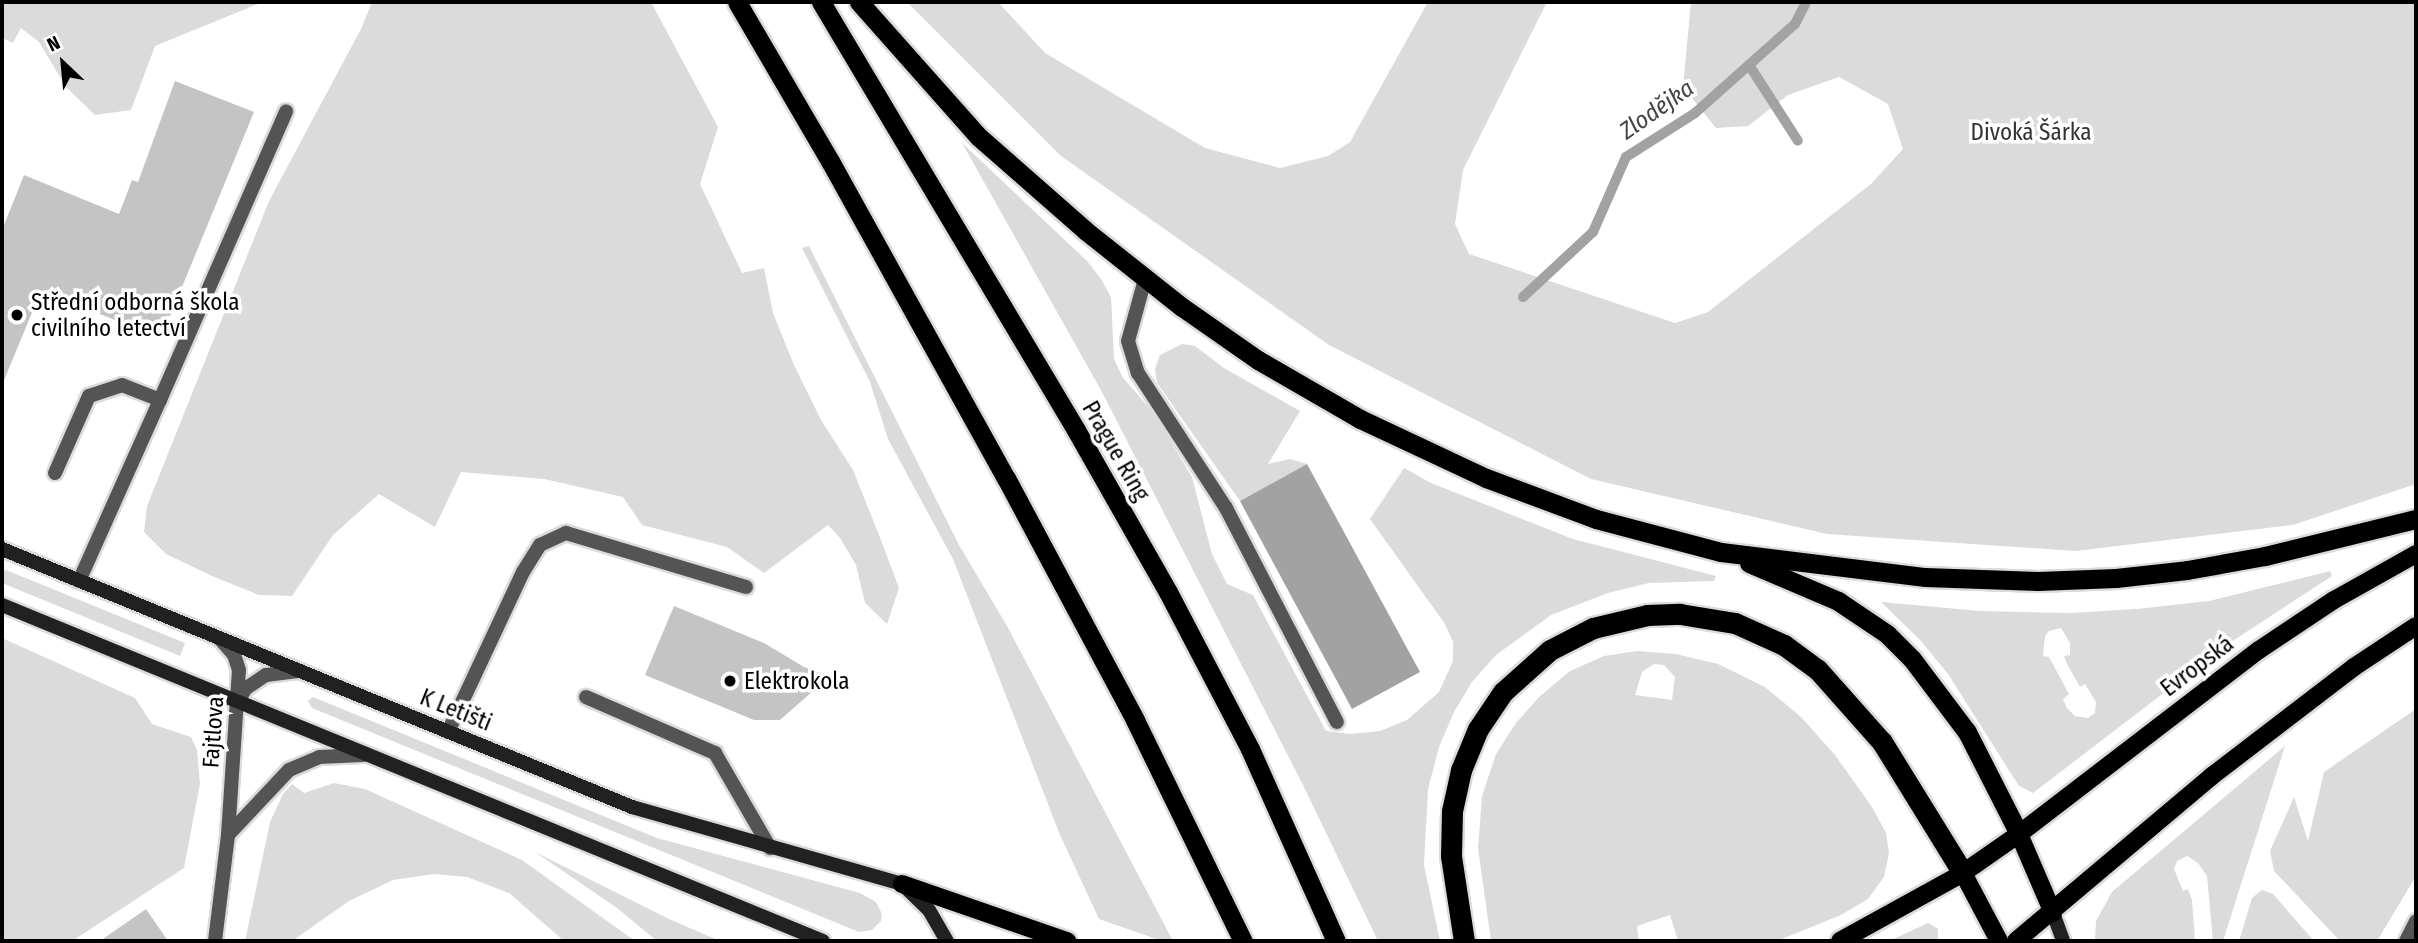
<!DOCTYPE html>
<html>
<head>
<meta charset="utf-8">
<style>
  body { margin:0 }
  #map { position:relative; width:2418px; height:943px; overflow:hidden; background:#fff; font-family:"Fira Sans Condensed",sans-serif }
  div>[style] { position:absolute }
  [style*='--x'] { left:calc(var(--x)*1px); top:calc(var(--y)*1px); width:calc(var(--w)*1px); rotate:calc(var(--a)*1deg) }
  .green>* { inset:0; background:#dbdbdb }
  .water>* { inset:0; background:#a2a2a2 }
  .stream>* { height:10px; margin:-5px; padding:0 5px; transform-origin:5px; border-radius:5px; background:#a2a2a2 }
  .building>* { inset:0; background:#c4c4c4 }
  .roads { filter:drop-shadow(2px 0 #dbdbdb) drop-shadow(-2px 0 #dbdbdb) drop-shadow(0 2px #dbdbdb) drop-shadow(0 -2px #dbdbdb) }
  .service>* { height:14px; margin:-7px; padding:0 7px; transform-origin:7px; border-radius:7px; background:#545454 }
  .minor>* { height:14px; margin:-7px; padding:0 7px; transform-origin:7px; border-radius:7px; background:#545454 }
  .secondary>* { height:14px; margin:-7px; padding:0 7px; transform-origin:7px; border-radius:7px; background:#212121 }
  .primary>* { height:18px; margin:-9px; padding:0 9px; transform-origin:9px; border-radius:9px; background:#000 }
  .trunk>* { height:19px; margin:-9.5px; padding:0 9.5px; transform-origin:9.5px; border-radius:9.5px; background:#000 }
  .motorway>* { height:21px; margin:-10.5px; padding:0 10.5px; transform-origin:10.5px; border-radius:10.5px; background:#000 }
  .dots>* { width:19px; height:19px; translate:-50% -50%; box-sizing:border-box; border:4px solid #fff; border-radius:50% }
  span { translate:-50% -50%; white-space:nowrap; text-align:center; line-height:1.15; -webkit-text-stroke:7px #fff; paint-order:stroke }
  .park-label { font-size:23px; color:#323232 }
  .poi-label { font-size:23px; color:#000 }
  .left { translate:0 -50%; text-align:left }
  .street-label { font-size:23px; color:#000 }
  .water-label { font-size:24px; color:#434343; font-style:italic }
  .frame { position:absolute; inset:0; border:4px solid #000; pointer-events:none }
  .north { position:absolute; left:28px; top:28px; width:70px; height:70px; -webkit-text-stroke:5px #fff; paint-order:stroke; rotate:334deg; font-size:19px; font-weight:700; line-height:28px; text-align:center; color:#000 }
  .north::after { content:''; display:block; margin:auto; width:24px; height:32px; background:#000; clip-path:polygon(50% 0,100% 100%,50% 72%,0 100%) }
</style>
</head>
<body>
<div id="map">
  <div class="green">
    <div style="clip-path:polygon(2px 2px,263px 2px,155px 46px,131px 110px,95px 115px,66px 87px,39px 42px,21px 28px,13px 43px,2px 38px)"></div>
    <div style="clip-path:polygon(372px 2px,651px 2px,718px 127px,700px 184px,742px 273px,764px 268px,773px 313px,794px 365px,821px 420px,853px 470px,879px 535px,899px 588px,887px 624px,865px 603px,856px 565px,840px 538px,828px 525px,764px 573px,727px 547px,642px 525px,623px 497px,544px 479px,461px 472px,435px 527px,379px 494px,333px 535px,292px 596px,259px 595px,212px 576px,166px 554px,144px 532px,147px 506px,269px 201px,361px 29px)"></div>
    <div style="clip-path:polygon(907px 2px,998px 2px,1045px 53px,1205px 148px,1280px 168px,1328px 156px,1350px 142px,1428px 2px,1547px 2px,1463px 170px,1455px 224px,1469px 254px,1675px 323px,1708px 312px,1871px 184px,1903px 149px,1888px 104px,1839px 77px,1788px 95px,1748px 126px,1716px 128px,1683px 87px,1691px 2px,2414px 2px,2416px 484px,2293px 525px,2076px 551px,1827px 534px,1591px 479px,1329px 345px,1061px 156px)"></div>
    <div style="clip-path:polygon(962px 143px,1087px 261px,1101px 279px,1111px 297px,1114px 359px,1123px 378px,1154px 413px,1192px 477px,1212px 554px,1227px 584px,1253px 595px,1326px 731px,1350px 734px,1380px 731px,1407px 720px,1439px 692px,1453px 661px,1453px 642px,1445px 624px,1370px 519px,1404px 468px,1431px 483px,1573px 539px,1716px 576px,1714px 581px,1649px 583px,1608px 593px,1551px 615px,1496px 655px,1472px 682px,1454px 712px,1439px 747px,1428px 789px,1424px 865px,1440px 941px,1378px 941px,1303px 785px,1102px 392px)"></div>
    <div style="clip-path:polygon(809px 246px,959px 545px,1007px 626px,1173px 941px,1162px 941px,1099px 919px,1060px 835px,953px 559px,888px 439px,870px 382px,802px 248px)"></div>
    <div style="clip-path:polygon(1182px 344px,1195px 346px,1224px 368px,1300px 411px,1268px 464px,1290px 459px,1307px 464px,1240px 501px,1157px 383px,1155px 369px,1160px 355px)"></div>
    <div style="clip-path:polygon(6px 570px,185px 643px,180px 656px,2px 583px,2px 571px)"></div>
    <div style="clip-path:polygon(evenodd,2330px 571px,2332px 576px,2225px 646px,2033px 793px,2019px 786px,1948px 674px,1921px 641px,1881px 602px,1980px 611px,2070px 613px,2136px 609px,2209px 601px,2330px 571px,2061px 628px,2070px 643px,2070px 655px,2064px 656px,2067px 664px,2080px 687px,2085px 684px,2096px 702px,2095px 713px,2088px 718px,2075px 716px,2067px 708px,2063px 699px,2069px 694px,2049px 657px,2043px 656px,2045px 636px,2049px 631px,2061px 628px)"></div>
    <div style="clip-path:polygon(2px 638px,135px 698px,152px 724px,191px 737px,197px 750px,200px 784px,184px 868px,72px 941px,2px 941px)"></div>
    <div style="clip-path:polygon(evenodd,1637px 651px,1676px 654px,1718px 664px,1765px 687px,1801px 717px,1835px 755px,1872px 807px,1886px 833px,1889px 853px,1884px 877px,1868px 899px,1841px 915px,1777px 941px,1678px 941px,1670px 915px,1637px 926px,1639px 941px,1491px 941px,1478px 848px,1482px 796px,1496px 754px,1516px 723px,1539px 697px,1570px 671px,1604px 656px,1637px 651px,1654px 664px,1664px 665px,1675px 677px,1672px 700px,1635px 695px,1642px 672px,1654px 664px)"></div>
    <div style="clip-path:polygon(313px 697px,657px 838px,860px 893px,876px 902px,882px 914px,881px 921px,872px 930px,859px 932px,312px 708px,308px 701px)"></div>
    <div style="clip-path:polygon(2416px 709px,2416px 876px,2377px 941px,2340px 941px,2274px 871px,2270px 851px,2294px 797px,2308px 841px,2324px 772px)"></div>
    <div style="clip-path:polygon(2285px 746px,2223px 941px,2213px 941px,2207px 876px,2198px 863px,2187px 856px,2177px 861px,2174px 869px,2183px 891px,2188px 889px,2192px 900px,2195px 941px,2095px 941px,2096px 921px,2112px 892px)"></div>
    <div style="clip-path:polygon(334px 783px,365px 789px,522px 860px,635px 941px,564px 941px,509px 893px,467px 877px,434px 874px,393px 880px,349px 901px,292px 941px,245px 941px,270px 822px,283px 794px,292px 784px,304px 793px)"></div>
    <div style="clip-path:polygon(535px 852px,669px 919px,720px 941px,657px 941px,617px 908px)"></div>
    <div style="clip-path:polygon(2262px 890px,2273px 894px,2314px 941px,2239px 941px,2252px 898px)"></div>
    <div style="clip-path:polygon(1928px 923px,1938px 929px,1938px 941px,1889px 941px)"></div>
  </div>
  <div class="water">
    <div style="clip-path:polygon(1307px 464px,1420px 672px,1352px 709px,1240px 501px)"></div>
  </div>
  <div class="stream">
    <div style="--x:1749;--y:65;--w:90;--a:57.2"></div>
    <div style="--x:1523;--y:297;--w:96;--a:-42.9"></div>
    <div style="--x:1593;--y:232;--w:82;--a:-66.3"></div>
    <div style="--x:1626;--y:157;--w:82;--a:-32.5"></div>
    <div style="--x:1695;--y:113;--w:134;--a:-41.7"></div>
    <div style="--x:1795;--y:24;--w:25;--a:-63"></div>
  </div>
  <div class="building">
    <div style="clip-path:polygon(175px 81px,254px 112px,161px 338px,41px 291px,2px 385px,2px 230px,24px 175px,119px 214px,132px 180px,138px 182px)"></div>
    <div style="clip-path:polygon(674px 606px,764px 643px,804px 667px,830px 676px,780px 720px,754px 720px,645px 675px)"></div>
    <div style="clip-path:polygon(146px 909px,168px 941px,100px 941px)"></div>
  </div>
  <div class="roads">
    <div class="service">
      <div style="--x:1145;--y:279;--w:64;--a:105.3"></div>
      <div style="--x:1128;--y:341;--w:34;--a:73"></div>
      <div style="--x:1138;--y:373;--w:161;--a:56.9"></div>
      <div style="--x:1226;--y:508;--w:241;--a:62.6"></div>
      <div style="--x:160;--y:400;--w:315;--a:-66.4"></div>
      <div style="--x:55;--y:473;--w:84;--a:-66.2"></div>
      <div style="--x:89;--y:396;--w:35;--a:-18"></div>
      <div style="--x:122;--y:385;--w:41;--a:21.5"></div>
      <div style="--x:160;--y:400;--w:198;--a:114.1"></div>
      <div style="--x:586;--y:697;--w:141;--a:23.5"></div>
      <div style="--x:715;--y:753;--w:110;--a:59.9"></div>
      <div style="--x:239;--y:700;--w:13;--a:-61"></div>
      <div style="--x:245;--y:689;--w:25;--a:-34"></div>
      <div style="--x:266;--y:675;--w:32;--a:-7"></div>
      <div style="--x:448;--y:732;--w:177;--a:-64.9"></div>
      <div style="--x:523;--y:572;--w:32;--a:-58"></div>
      <div style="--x:540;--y:545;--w:29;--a:-25"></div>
      <div style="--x:566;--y:533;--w:188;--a:16.7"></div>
      <div style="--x:228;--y:835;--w:89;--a:-46.8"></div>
      <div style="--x:289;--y:770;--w:33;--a:-23"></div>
      <div style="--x:319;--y:757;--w:44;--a:-2.6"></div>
      <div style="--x:215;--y:941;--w:107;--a:-83"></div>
      <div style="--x:228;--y:835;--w:165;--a:-86.2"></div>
      <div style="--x:239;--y:670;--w:16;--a:-108"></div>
      <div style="--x:234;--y:655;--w:21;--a:-131"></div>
    </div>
    <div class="minor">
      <div style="--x:2406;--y:941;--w:22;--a:-63"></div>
    </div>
    <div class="secondary">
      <div style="--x:2;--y:549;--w:681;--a:22.27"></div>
      <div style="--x:632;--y:807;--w:281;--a:15.9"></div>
      <div style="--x:902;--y:884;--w:37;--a:44"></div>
      <div style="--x:929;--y:910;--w:36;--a:60"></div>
      <div style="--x:2;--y:605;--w:887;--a:22.26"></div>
      <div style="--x:2053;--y:913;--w:30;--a:70"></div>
    </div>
    <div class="primary">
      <div style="--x:2019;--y:834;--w:86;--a:66.7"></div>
      <div style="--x:1963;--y:873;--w:77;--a:62.1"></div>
      <div style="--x:902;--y:884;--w:175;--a:19.1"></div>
      <div style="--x:1840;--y:941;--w:141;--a:-28.9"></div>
      <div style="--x:1963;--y:873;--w:68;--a:-34.9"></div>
      <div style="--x:2019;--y:834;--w:302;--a:-37.5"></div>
      <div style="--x:2259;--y:650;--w:90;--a:-33.7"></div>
      <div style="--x:2334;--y:600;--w:94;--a:-29.3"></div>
      <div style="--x:2016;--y:941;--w:256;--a:-40.1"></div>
      <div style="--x:2212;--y:776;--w:179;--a:-37.5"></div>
      <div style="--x:2354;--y:667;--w:74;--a:-33.5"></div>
    </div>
    <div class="trunk">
      <div style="--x:737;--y:2;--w:184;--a:59.7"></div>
      <div style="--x:830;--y:161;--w:363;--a:61"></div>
      <div style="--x:1006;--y:478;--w:274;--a:61.9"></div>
      <div style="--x:1135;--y:720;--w:246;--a:64"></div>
      <div style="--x:821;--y:2;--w:498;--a:59.2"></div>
      <div style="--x:1076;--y:430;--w:186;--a:60.4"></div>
      <div style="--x:1168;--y:592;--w:177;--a:62.4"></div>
      <div style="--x:1250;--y:749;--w:210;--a:65.9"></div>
      <div style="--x:859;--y:2;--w:181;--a:48.4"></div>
      <div style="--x:979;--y:137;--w:142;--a:41.3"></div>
      <div style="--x:1086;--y:231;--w:122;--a:38.4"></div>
      <div style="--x:1182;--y:307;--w:93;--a:34.9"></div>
      <div style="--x:1258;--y:360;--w:118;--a:30"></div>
      <div style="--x:1360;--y:419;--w:139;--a:25.1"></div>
      <div style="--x:1486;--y:478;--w:117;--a:20.4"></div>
      <div style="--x:1596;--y:519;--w:129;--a:14.8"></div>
      <div style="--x:1721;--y:552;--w:206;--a:7"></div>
      <div style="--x:1925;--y:577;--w:113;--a:2"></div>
      <div style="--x:2038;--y:581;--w:78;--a:-2.2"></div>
      <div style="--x:2116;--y:578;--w:71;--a:-6.4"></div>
      <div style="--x:2187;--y:570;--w:79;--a:-10.2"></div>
      <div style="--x:2265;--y:556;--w:155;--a:-13.8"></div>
      <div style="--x:1749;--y:563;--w:97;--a:23.1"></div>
      <div style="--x:1838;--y:601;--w:59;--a:34"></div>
      <div style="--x:1887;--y:634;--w:35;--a:45"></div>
      <div style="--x:1912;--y:659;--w:91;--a:53"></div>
      <div style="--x:1967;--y:732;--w:114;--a:63"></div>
    </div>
    <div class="motorway">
      <div style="--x:1464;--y:941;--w:86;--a:-98.7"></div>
      <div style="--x:1451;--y:856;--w:45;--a:-88.7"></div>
      <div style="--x:1452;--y:811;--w:42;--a:-77.6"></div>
      <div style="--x:1461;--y:770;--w:44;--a:-67.5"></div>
      <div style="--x:1478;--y:729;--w:45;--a:-56"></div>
      <div style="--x:1503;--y:692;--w:63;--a:-41.8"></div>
      <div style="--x:1550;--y:650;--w:48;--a:-27.1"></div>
      <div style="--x:1593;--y:628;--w:56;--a:-13.5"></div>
      <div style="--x:1647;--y:615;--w:33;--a:-2"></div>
      <div style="--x:1680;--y:614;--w:56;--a:9.3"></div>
      <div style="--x:1735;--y:623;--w:54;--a:24.2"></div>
      <div style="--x:1784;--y:645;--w:42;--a:36.3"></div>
      <div style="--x:1818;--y:670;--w:96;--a:48.4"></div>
      <div style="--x:1882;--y:742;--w:154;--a:58.3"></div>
    </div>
  </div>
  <div class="dots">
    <div style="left:17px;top:315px;background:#000"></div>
    <div style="left:730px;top:681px;background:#000"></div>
  </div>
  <div class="park-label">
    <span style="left:2031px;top:132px">Divoká Šárka</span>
  </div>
  <div class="poi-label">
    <span class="left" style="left:31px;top:315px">Střední odborná škola<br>civilního letectví</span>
    <span class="left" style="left:744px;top:681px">Elektrokola</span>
  </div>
  <div class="street-label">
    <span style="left:1116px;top:451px;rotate:60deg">Prague Ring</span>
    <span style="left:2197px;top:666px;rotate:-37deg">Evropská</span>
    <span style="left:456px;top:710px;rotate:22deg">K Letišti</span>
    <span style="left:213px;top:732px;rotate:-86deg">Fajtlova</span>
  </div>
  <div class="water-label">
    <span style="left:1657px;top:110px;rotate:-35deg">Zlodějka</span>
  </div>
  <div class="frame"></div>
  <div class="north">N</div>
</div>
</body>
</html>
